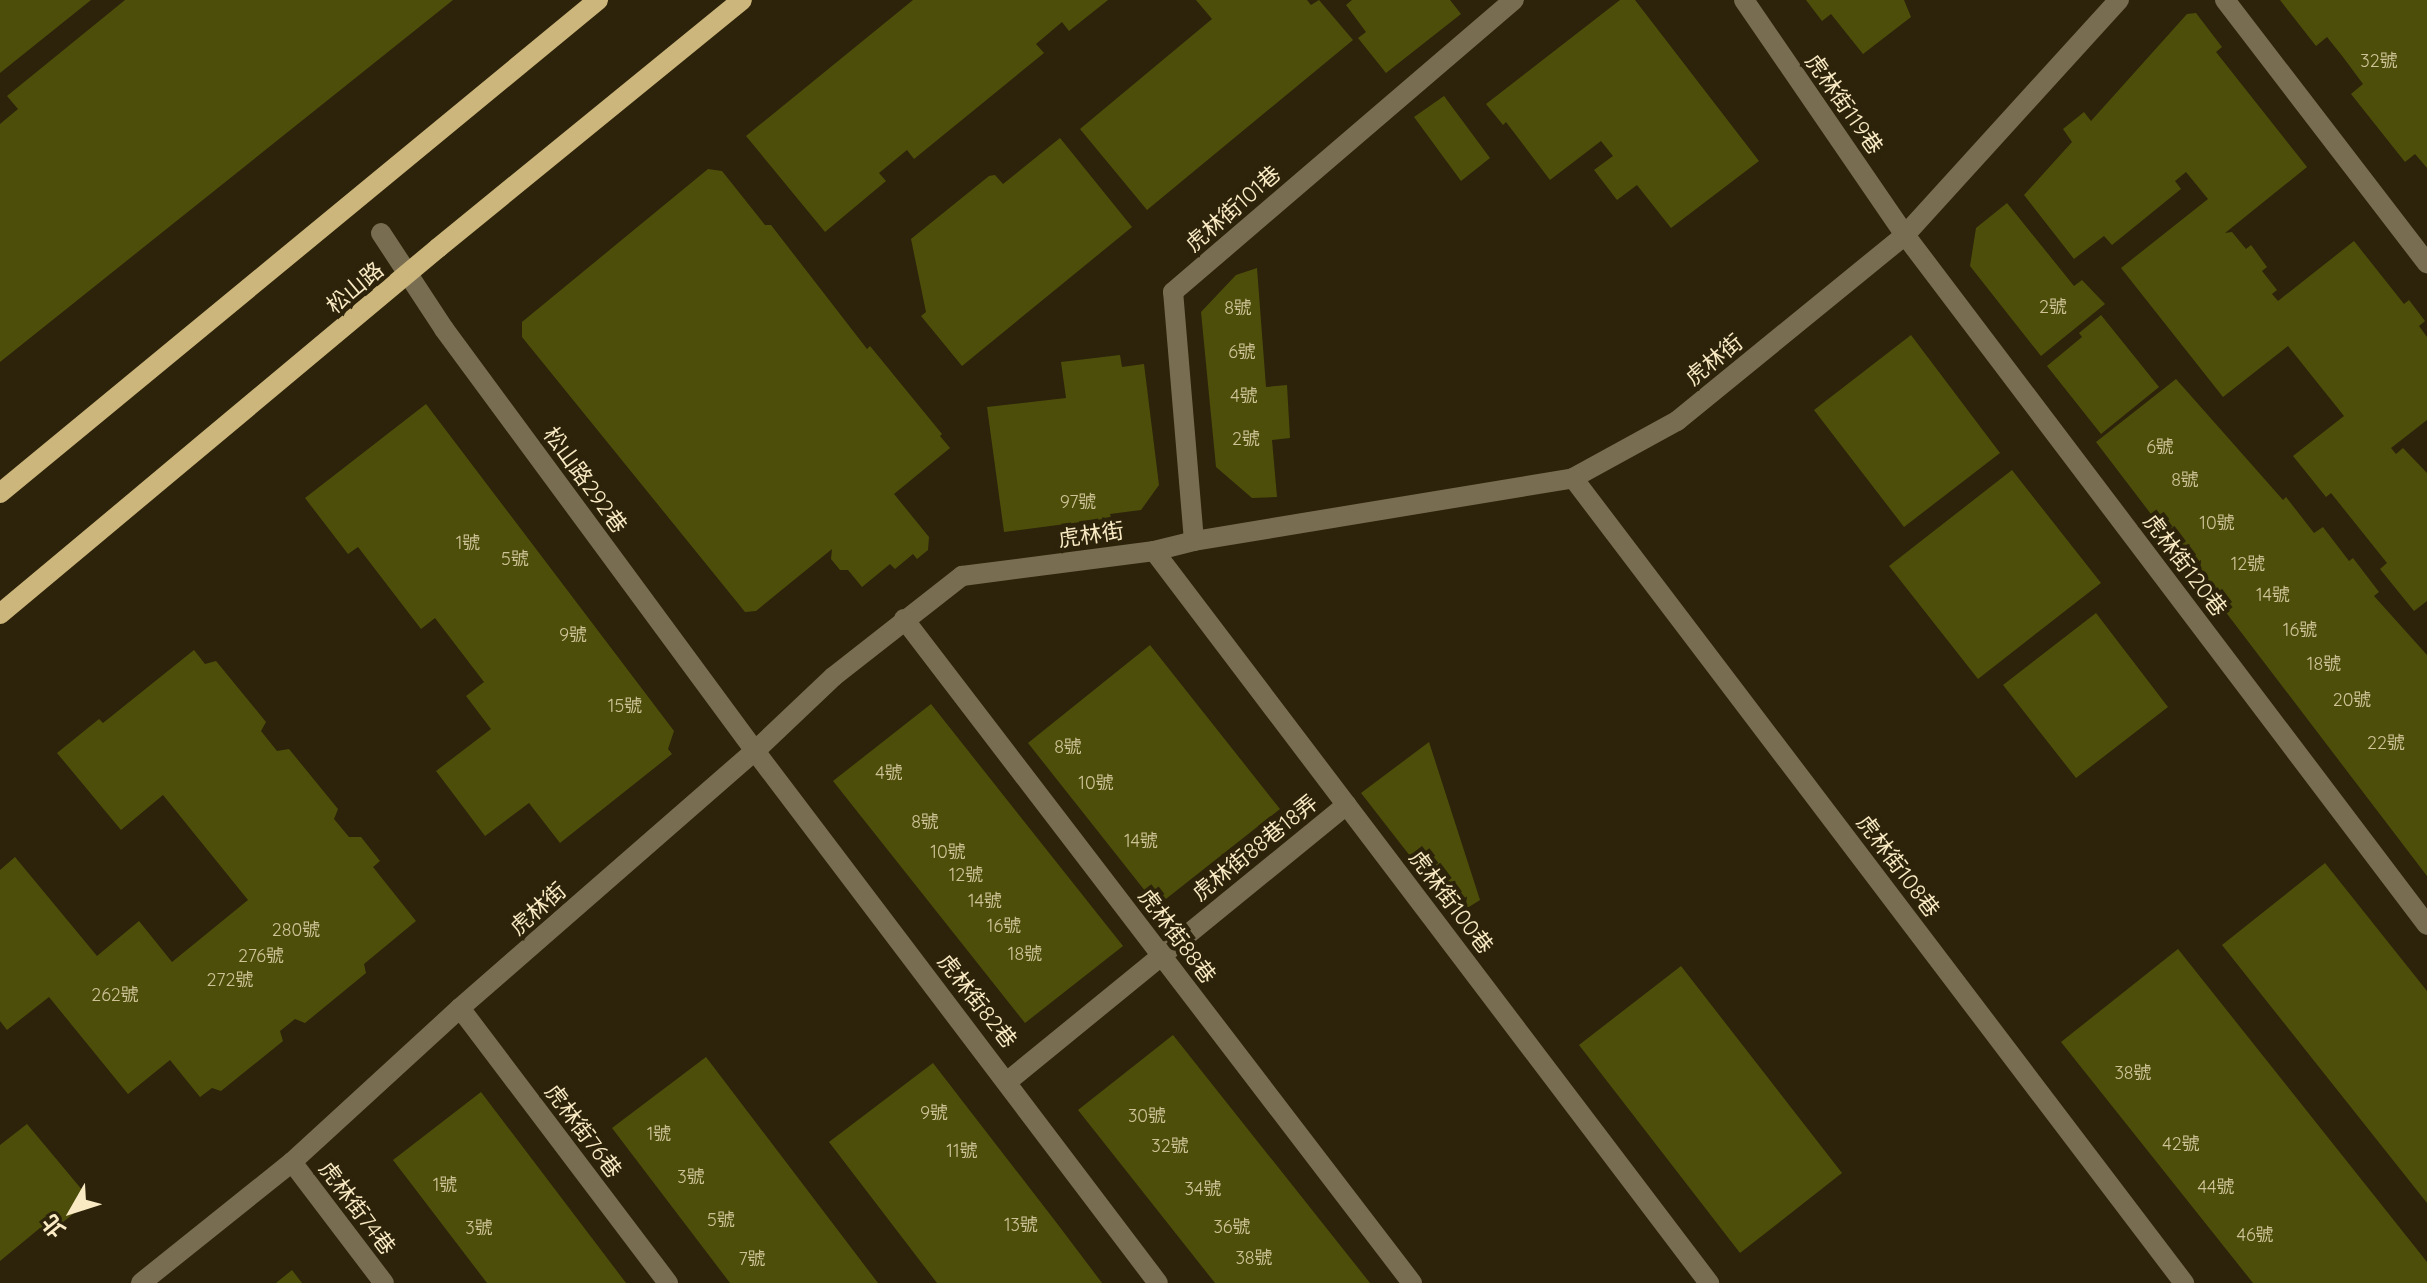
<!DOCTYPE html>
<html>
<head>
<meta charset="utf-8">
<style>
  body { margin:0 }
  #map { position:relative; width:2427px; height:1283px; overflow:hidden; background:#2c230a; font-family:Quicksand,"Noto Sans TC",sans-serif }
  div>[style] { position:absolute }
  [style*='--x'] { left:calc(var(--x)*1px); top:calc(var(--y)*1px); width:calc(var(--w)*1px); rotate:calc(var(--a)*1deg) }
  .building>* { inset:0; background:#4e4e0b }
  .minor>* { height:20px; margin:-10px; padding:0 10px; transform-origin:10px; border-radius:10px; background:#786d51 }
  .major>* { height:20px; margin:-10px; padding:0 10px; transform-origin:10px; border-radius:10px; background:#cdb67b }
  span { translate:-50% -50%; white-space:nowrap; text-align:center; line-height:1.15; -webkit-text-stroke:8px #2c230a; paint-order:stroke }
  .number-label { font-size:18px; color:#cec396 }
  .number-label span { -webkit-text-stroke-width:0 }
  .street-label { font-size:22px; color:#f9eac4 }
  .north { position:absolute; left:32px; top:1171px; width:80px; height:80px; -webkit-text-stroke:6px #2c230a; paint-order:stroke; rotate:231deg; font-size:22px; font-weight:700; line-height:32px; text-align:center; color:#f9eac4 }
  .north::after { content:''; display:block; margin:auto; width:28px; height:36px; background:#f9eac4; clip-path:polygon(50% 0,100% 100%,50% 72%,0 100%) }
</style>
</head>
<body>
<div id="map">
  <div class="building">
    <div style="clip-path:polygon(0 0,91px 0,0 73px)"></div>
    <div style="clip-path:polygon(125px 0,453px 0,0 362px,0 124px,18px 109px,7px 96px)"></div>
    <div style="clip-path:polygon(913px 0,1108px 0,1069px 31px,1062px 22px,1036px 44px,1044px 53px,914px 159px,907px 150px,879px 173px,886px 181px,825px 232px,746px 136px)"></div>
    <div style="clip-path:polygon(1196px 0,1307px 0,1311px 5px,1319px 0,1353px 40px,1147px 210px,1080px 129px,1212px 19px)"></div>
    <div style="clip-path:polygon(1352px 0,1450px 0,1461px 14px,1386px 73px,1358px 38px,1366px 32px,1346px 5px)"></div>
    <div style="clip-path:polygon(1620px 0,1635px 0,1759px 161px,1671px 228px,1637px 185px,1617px 200px,1594px 170px,1613px 156px,1601px 141px,1550px 180px,1506px 122px,1503px 125px,1486px 104px)"></div>
    <div style="clip-path:polygon(1806px 0,1904px 0,1911px 17px,1863px 54px,1831px 14px,1822px 21px)"></div>
    <div style="clip-path:polygon(2280px 0,2427px 0,2427px 168px,2415px 154px,2405px 162px,2351px 94px,2363px 84px,2343px 57px,2327px 37px,2316px 46px)"></div>
    <div style="clip-path:polygon(2196px 13px,2222px 47px,2216px 52px,2307px 167px,2225px 233px,2232px 232px,2246px 249px,2251px 245px,2267px 267px,2262px 271px,2277px 290px,2272px 294px,2278px 301px,2354px 241px,2404px 304px,2409px 300px,2425px 321px,2419px 326px,2427px 337px,2427px 420px,2391px 448px,2396px 454px,2403px 448px,2427px 473px,2427px 601px,2414px 611px,2380px 569px,2387px 563px,2331px 493px,2326px 497px,2293px 456px,2344px 416px,2288px 346px,2223px 397px,2121px 268px,2208px 199px,2186px 172px,2175px 181px,2181px 189px,2112px 245px,2104px 236px,2074px 259px,2024px 195px,2072px 142px,2063px 129px,2084px 112px,2091px 121px,2187px 14px)"></div>
    <div style="clip-path:polygon(1444px 96px,1490px 158px,1461px 181px,1414px 117px)"></div>
    <div style="clip-path:polygon(1060px 138px,1132px 227px,962px 366px,921px 316px,926px 312px,911px 239px,989px 176px,995px 175px,1003px 184px)"></div>
    <div style="clip-path:polygon(708px 169px,722px 171px,765px 225px,771px 225px,867px 349px,870px 346px,942px 434px,940px 436px,950px 448px,894px 494px,929px 537px,928px 550px,917px 559px,913px 554px,895px 569px,890px 564px,862px 587px,848px 570px,840px 570px,831px 559px,832px 549px,756px 611px,745px 612px,522px 337px,522px 322px)"></div>
    <div style="clip-path:polygon(2007px 203px,2074px 286px,2082px 280px,2105px 304px,2041px 356px,1970px 266px,1976px 228px)"></div>
    <div style="clip-path:polygon(1257px 268px,1266px 387px,1287px 385px,1290px 438px,1272px 440px,1277px 497px,1252px 498px,1216px 467px,1201px 312px,1236px 275px)"></div>
    <div style="clip-path:polygon(2101px 315px,2159px 387px,2101px 434px,2047px 366px,2082px 337px,2079px 333px)"></div>
    <div style="clip-path:polygon(1911px 335px,2000px 453px,1904px 527px,1814px 410px)"></div>
    <div style="clip-path:polygon(1120px 355px,1122px 367px,1144px 364px,1159px 485px,1141px 510px,1110px 514px,1111px 518px,1004px 532px,987px 407px,1066px 398px,1061px 362px)"></div>
    <div style="clip-path:polygon(2176px 379px,2283px 500px,2286px 497px,2314px 533px,2323px 527px,2349px 561px,2353px 558px,2379px 592px,2374px 596px,2427px 655px,2427px 876px,2096px 442px)"></div>
    <div style="clip-path:polygon(426px 404px,674px 731px,668px 749px,672px 754px,560px 843px,529px 803px,485px 836px,436px 771px,491px 729px,466px 696px,484px 682px,435px 618px,421px 629px,358px 547px,348px 554px,305px 498px)"></div>
    <div style="clip-path:polygon(2012px 470px,2101px 583px,1978px 679px,1889px 566px)"></div>
    <div style="clip-path:polygon(2096px 613px,2168px 707px,2076px 778px,2003px 685px)"></div>
    <div style="clip-path:polygon(1150px 645px,1280px 809px,1157px 906px,1028px 743px)"></div>
    <div style="clip-path:polygon(194px 650px,205px 664px,216px 661px,266px 722px,261px 731px,277px 751px,289px 749px,338px 809px,334px 819px,349px 837px,361px 837px,380px 861px,373px 867px,416px 921px,364px 964px,366px 973px,305px 1023px,295px 1019px,280px 1031px,283px 1041px,221px 1091px,212px 1088px,200px 1097px,170px 1060px,128px 1094px,49px 997px,7px 1030px,0 1021px,0 870px,15px 857px,97px 956px,139px 921px,172px 962px,248px 900px,163px 795px,121px 830px,57px 753px,99px 719px,103px 723px)"></div>
    <div style="clip-path:polygon(931px 704px,1123px 946px,1025px 1023px,833px 781px)"></div>
    <div style="clip-path:polygon(1429px 742px,1480px 900px,1456px 915px,1361px 793px)"></div>
    <div style="clip-path:polygon(2325px 863px,2427px 991px,2427px 1203px,2222px 945px)"></div>
    <div style="clip-path:polygon(2178px 949px,2427px 1262px,2427px 1283px,2253px 1283px,2061px 1042px)"></div>
    <div style="clip-path:polygon(1681px 966px,1842px 1173px,1740px 1253px,1579px 1045px)"></div>
    <div style="clip-path:polygon(1173px 1035px,1370px 1283px,1215px 1283px,1078px 1110px)"></div>
    <div style="clip-path:polygon(706px 1057px,878px 1283px,730px 1283px,612px 1128px)"></div>
    <div style="clip-path:polygon(933px 1063px,1059px 1226px,1102px 1283px,937px 1283px,829px 1142px)"></div>
    <div style="clip-path:polygon(481px 1092px,626px 1283px,487px 1283px,393px 1160px)"></div>
    <div style="clip-path:polygon(27px 1124px,83px 1191px,77px 1196px,84px 1205px,46px 1236px,40px 1228px,0 1261px,0 1145px)"></div>
    <div style="clip-path:polygon(292px 1270px,302px 1283px,276px 1283px)"></div>
  </div>
  <div class="minor">
    <div style="--x:1744;--y:0;--w:285;--a:55.6"></div>
    <div style="--x:1905;--y:235;--w:865;--a:52.89"></div>
    <div style="--x:2225;--y:0;--w:332;--a:52.5"></div>
    <div style="--x:381;--y:233;--w:115;--a:56.7"></div>
    <div style="--x:444;--y:329;--w:524;--a:53.61"></div>
    <div style="--x:755;--y:751;--w:667;--a:52.86"></div>
    <div style="--x:1573;--y:478;--w:1011;--a:52.8"></div>
    <div style="--x:1194;--y:541;--w:250;--a:-94.8"></div>
    <div style="--x:1173;--y:292;--w:449;--a:-40.6"></div>
    <div style="--x:1154;--y:551;--w:919;--a:52.83"></div>
    <div style="--x:904;--y:619;--w:836;--a:52.58"></div>
    <div style="--x:460;--y:1008;--w:345;--a:52.9"></div>
    <div style="--x:1008;--y:1081;--w:437;--a:-39.2"></div>
    <div style="--x:292;--y:1162;--w:152;--a:52.8"></div>
    <div style="--x:141;--y:1283;--w:193;--a:-38.7"></div>
    <div style="--x:292;--y:1162;--w:228;--a:-42.5"></div>
    <div style="--x:460;--y:1008;--w:391;--a:-41.1"></div>
    <div style="--x:755;--y:751;--w:108;--a:-43.5"></div>
    <div style="--x:833;--y:677;--w:164;--a:-38.1"></div>
    <div style="--x:962;--y:576;--w:194;--a:-7.4"></div>
    <div style="--x:1154;--y:551;--w:41;--a:-14"></div>
    <div style="--x:1194;--y:541;--w:384;--a:-9.4"></div>
    <div style="--x:1573;--y:478;--w:119;--a:-28.7"></div>
    <div style="--x:1677;--y:421;--w:294;--a:-39.2"></div>
    <div style="--x:1905;--y:235;--w:318;--a:-47.7"></div>
  </div>
  <div class="major">
    <div style="--x:0;--y:493;--w:775;--a:-39.5"></div>
    <div style="--x:0;--y:614;--w:571;--a:-39.88"></div>
    <div style="--x:438;--y:248;--w:392;--a:-39.2"></div>
  </div>
  <div class="number-label">
    <span style="left:2379px;top:61px">32號</span>
    <span style="left:2053px;top:307px">2號</span>
    <span style="left:1238px;top:308px">8號</span>
    <span style="left:1242px;top:352px">6號</span>
    <span style="left:1244px;top:396px">4號</span>
    <span style="left:1246px;top:439px">2號</span>
    <span style="left:2160px;top:447px">6號</span>
    <span style="left:2185px;top:480px">8號</span>
    <span style="left:1078px;top:502px">97號</span>
    <span style="left:2217px;top:523px">10號</span>
    <span style="left:468px;top:543px">1號</span>
    <span style="left:515px;top:559px">5號</span>
    <span style="left:2248px;top:564px">12號</span>
    <span style="left:2273px;top:595px">14號</span>
    <span style="left:2300px;top:630px">16號</span>
    <span style="left:573px;top:635px">9號</span>
    <span style="left:2324px;top:664px">18號</span>
    <span style="left:2352px;top:700px">20號</span>
    <span style="left:625px;top:706px">15號</span>
    <span style="left:2386px;top:743px">22號</span>
    <span style="left:1068px;top:747px">8號</span>
    <span style="left:889px;top:773px">4號</span>
    <span style="left:1096px;top:783px">10號</span>
    <span style="left:925px;top:822px">8號</span>
    <span style="left:1141px;top:841px">14號</span>
    <span style="left:948px;top:852px">10號</span>
    <span style="left:966px;top:875px">12號</span>
    <span style="left:985px;top:901px">14號</span>
    <span style="left:1004px;top:926px">16號</span>
    <span style="left:296px;top:930px">280號</span>
    <span style="left:1025px;top:954px">18號</span>
    <span style="left:261px;top:956px">276號</span>
    <span style="left:230px;top:980px">272號</span>
    <span style="left:115px;top:995px">262號</span>
    <span style="left:2133px;top:1073px">38號</span>
    <span style="left:934px;top:1113px">9號</span>
    <span style="left:1147px;top:1116px">30號</span>
    <span style="left:659px;top:1134px">1號</span>
    <span style="left:2181px;top:1144px">42號</span>
    <span style="left:1170px;top:1146px">32號</span>
    <span style="left:962px;top:1151px">11號</span>
    <span style="left:691px;top:1177px">3號</span>
    <span style="left:445px;top:1185px">1號</span>
    <span style="left:2216px;top:1187px">44號</span>
    <span style="left:1203px;top:1189px">34號</span>
    <span style="left:721px;top:1220px">5號</span>
    <span style="left:1021px;top:1225px">13號</span>
    <span style="left:1232px;top:1227px">36號</span>
    <span style="left:479px;top:1228px">3號</span>
    <span style="left:2255px;top:1235px">46號</span>
    <span style="left:1254px;top:1258px">38號</span>
    <span style="left:752px;top:1259px">7號</span>
  </div>
  <div class="street-label">
    <span style="left:1844px;top:104px;rotate:55deg">虎林街119巷</span>
    <span style="left:1233px;top:209px;rotate:-41deg">虎林街101巷</span>
    <span style="left:355px;top:288px;rotate:-40deg">松山路</span>
    <span style="left:1714px;top:360px;rotate:-39deg">虎林街</span>
    <span style="left:585px;top:480px;rotate:54deg">松山路292巷</span>
    <span style="left:1091px;top:535px;rotate:-8deg">虎林街</span>
    <span style="left:2185px;top:565px;rotate:53deg">虎林街120巷</span>
    <span style="left:1255px;top:848px;rotate:-39deg">虎林街88巷18弄</span>
    <span style="left:1898px;top:866px;rotate:53deg">虎林街108巷</span>
    <span style="left:1451px;top:902px;rotate:53deg">虎林街100巷</span>
    <span style="left:538px;top:909px;rotate:-41deg">虎林街</span>
    <span style="left:1177px;top:936px;rotate:53deg">虎林街88巷</span>
    <span style="left:977px;top:1001px;rotate:52deg">虎林街82巷</span>
    <span style="left:583px;top:1131px;rotate:53deg">虎林街76巷</span>
    <span style="left:357px;top:1208px;rotate:53deg">虎林街74巷</span>
  </div>
  <div class="north">北</div>
</div>
</body>
</html>
